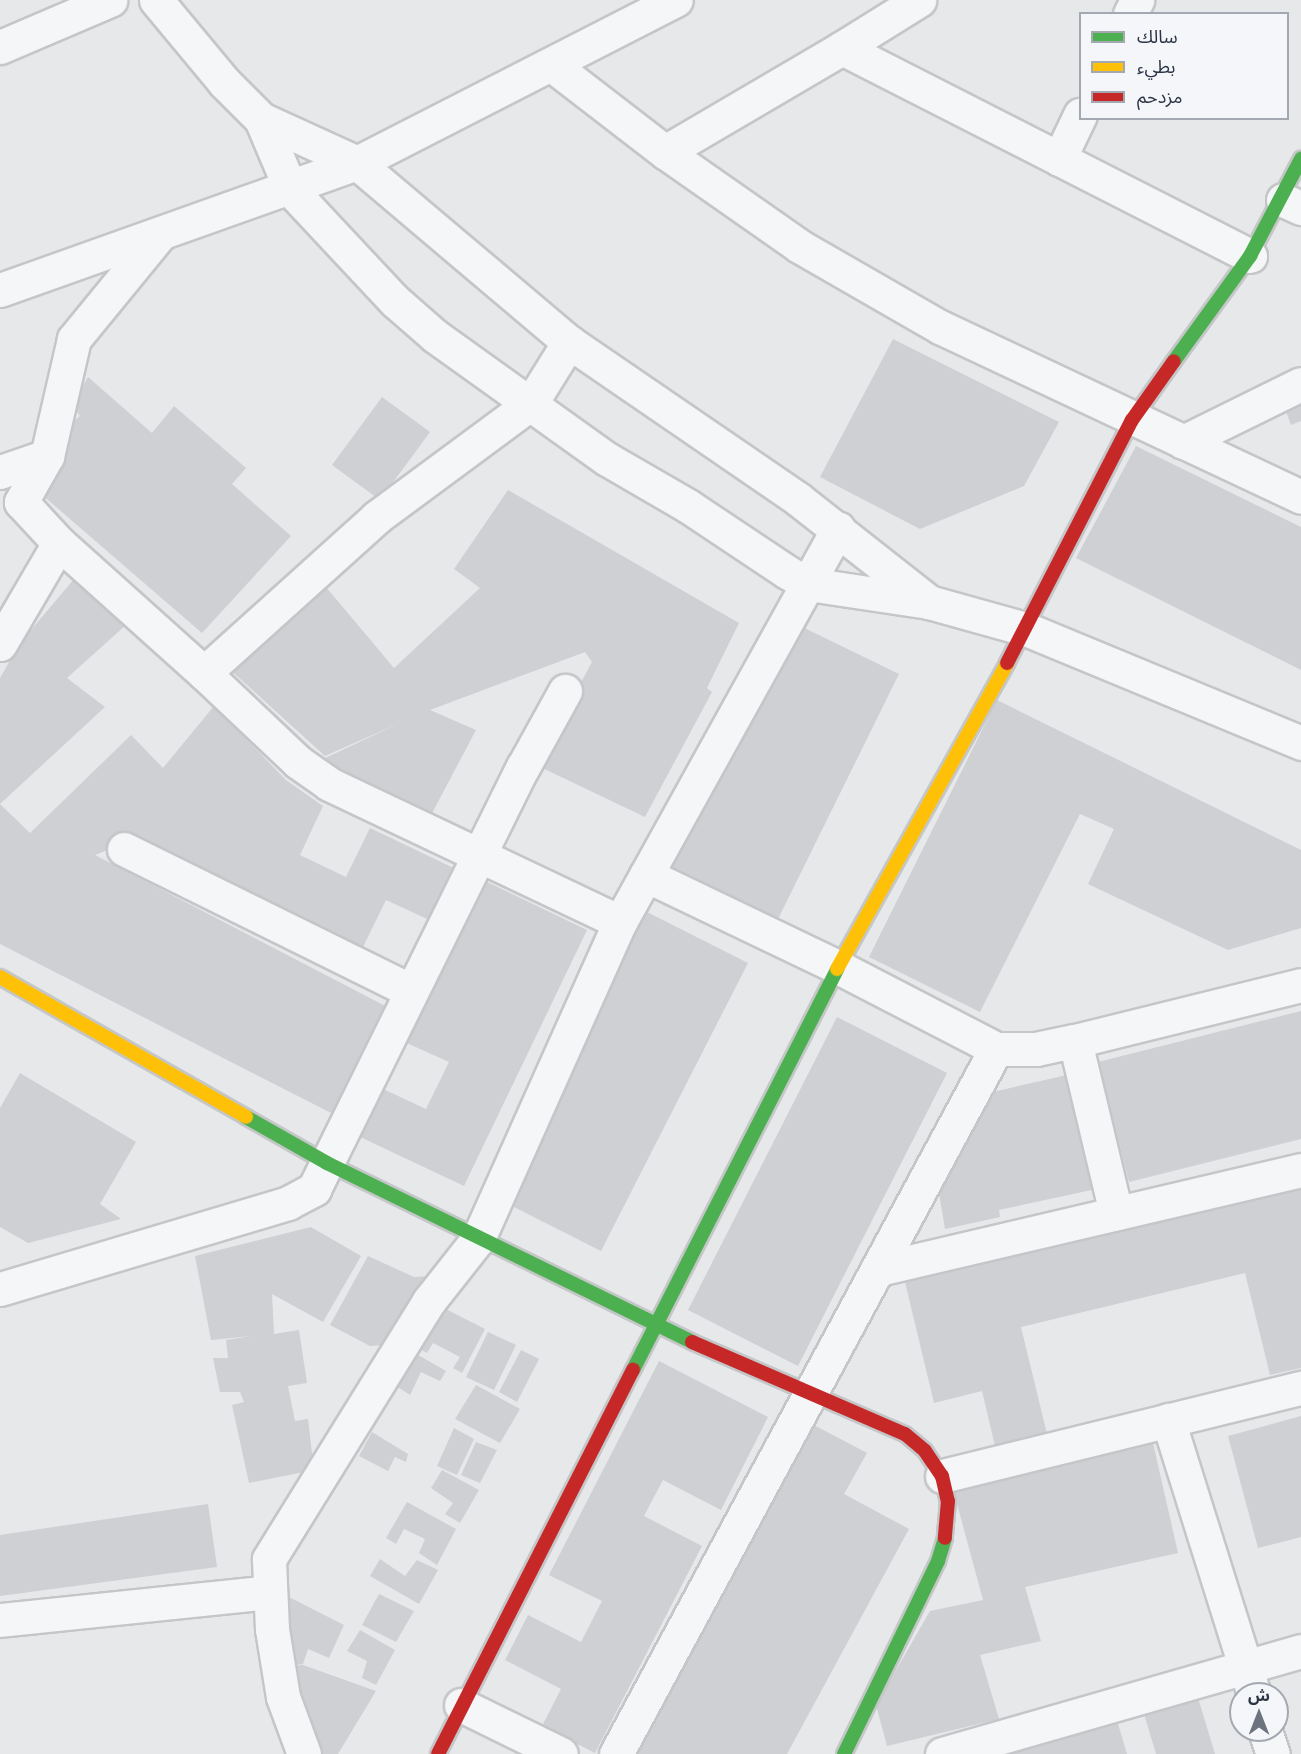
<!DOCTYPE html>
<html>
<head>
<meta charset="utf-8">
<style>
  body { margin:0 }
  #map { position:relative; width:1301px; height:1754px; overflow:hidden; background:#e6e8ea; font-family:Signika,"Noto Sans Arabic",sans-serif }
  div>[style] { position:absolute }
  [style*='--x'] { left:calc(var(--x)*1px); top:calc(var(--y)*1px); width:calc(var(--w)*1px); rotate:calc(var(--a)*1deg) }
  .building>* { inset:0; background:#ced0d3 }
  .roads { filter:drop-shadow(2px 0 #c4c6c8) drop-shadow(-2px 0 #c4c6c8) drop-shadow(0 2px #c4c6c8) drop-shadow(0 -2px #c4c6c8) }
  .street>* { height:33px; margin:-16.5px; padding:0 16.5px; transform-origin:16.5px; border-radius:16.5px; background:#f5f6f7 }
  .fast>* { height:14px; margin:-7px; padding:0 7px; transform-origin:7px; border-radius:7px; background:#4caf50 }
  .slow>* { height:14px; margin:-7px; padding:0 7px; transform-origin:7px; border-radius:7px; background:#ffc107 }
  .jam>* { height:14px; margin:-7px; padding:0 7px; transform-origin:7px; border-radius:7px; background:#c62828 }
  span { translate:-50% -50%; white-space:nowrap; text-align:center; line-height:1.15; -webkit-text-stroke:4.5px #f4f6f9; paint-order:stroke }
  .legend { position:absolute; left:1079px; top:12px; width:210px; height:108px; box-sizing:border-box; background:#f4f6f9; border:2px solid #a4a8b1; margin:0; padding:8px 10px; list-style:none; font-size:18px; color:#2b3445 }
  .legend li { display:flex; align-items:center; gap:12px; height:30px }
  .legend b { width:30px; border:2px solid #a4a8b1 }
  .north { position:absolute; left:1229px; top:1682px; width:60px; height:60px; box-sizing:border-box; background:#f4f6f9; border:2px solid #a4a8b1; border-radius:50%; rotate:0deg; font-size:16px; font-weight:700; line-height:24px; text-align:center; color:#2b3445 }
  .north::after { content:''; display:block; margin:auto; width:21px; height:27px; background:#6c737f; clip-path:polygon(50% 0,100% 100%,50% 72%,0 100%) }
</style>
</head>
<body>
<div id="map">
  <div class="building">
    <div style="clip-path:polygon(893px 339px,1059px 422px,1024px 486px,920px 529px,820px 477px)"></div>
    <div style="clip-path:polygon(88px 377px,152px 433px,174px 406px,246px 468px,232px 484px,291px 536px,202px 633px,41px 494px,65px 428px,80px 416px,72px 405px)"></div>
    <div style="clip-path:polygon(382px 397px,430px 432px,380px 500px,332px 465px)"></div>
    <div style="clip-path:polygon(1301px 400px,1301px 421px,1291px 425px,1284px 406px)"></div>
    <div style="clip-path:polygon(1136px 446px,1301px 527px,1301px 670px,1076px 558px)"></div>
    <div style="clip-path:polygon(508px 490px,739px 623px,707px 688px,712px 692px,645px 817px,536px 765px,592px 662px,585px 652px,430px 710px,476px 730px,430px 817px,323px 759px,402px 722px,325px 756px,227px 667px,320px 580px,394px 668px,480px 588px,454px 569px)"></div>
    <div style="clip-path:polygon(74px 579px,127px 624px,67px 678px,105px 707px,0 804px,30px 833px,131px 735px,163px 768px,214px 706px,286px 780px,323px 806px,300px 855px,346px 877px,370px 828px,462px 872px,438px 924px,386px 900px,363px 947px,135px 839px,95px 855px,393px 1010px,337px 1116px,0 944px,0 678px,20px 643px)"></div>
    <div style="clip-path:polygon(790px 621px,899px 674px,777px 921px,668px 868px)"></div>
    <div style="clip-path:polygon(997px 700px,1301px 850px,1301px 928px,1228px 950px,1088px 884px,1114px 829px,1080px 814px,980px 1012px,869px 957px)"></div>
    <div style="clip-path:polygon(479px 878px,587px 930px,464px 1186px,356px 1135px,379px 1087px,426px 1109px,449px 1062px,400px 1040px)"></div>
    <div style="clip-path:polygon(645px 911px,748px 963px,601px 1251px,498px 1199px)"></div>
    <div style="clip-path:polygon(1301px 1011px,1301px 1139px,1129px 1182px,1098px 1062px)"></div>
    <div style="clip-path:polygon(837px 1017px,947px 1073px,798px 1366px,688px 1310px)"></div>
    <div style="clip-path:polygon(20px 1073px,136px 1142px,100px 1204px,121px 1219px,28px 1243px,0 1227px,0 1108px)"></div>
    <div style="clip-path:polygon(1067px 1075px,1096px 1189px,999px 1210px,1000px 1217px,945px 1229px,938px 1187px,988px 1093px)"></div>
    <div style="clip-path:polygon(1301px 1187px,1301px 1368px,1270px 1375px,1245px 1273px,1021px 1327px,1047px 1434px,995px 1446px,982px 1391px,934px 1403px,905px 1282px)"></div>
    <div style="clip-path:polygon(311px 1227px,361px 1256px,323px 1322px,272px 1294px,274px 1334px,299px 1330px,307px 1383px,288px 1386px,295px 1421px,308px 1419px,314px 1470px,249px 1483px,232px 1405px,244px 1402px,240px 1392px,220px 1392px,213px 1358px,228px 1358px,226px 1340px,252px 1336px,211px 1340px,195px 1256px)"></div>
    <div style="clip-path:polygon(368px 1256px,414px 1277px,434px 1276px,399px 1344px,370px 1346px,330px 1325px)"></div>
    <div style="clip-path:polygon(434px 1303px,485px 1329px,462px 1373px,453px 1368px,460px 1357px,433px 1343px,427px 1353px,412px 1345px)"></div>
    <div style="clip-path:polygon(488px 1332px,516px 1345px,494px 1390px,466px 1377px)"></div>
    <div style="clip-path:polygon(521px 1350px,539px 1359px,517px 1402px,499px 1392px)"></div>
    <div style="clip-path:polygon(413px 1352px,446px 1371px,440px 1381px,421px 1372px,410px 1395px,396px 1386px)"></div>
    <div style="clip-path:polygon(659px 1361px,768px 1417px,721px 1510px,663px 1480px,644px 1516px,702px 1546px,595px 1753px,542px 1726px,561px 1689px,505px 1660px,528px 1615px,581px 1642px,602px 1601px,549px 1575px)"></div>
    <div style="clip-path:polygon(476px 1385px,520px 1409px,500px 1443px,455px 1419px)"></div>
    <div style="clip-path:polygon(1301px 1416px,1301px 1537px,1258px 1548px,1228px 1436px)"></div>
    <div style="clip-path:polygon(812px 1424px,867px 1453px,844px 1494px,909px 1529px,787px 1754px,633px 1754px)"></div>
    <div style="clip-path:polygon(454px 1428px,474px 1439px,457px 1475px,437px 1466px)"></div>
    <div style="clip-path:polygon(372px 1432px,408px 1454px,406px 1462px,395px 1457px,388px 1471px,359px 1456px)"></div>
    <div style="clip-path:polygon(476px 1442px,497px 1450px,480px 1483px,461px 1475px)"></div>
    <div style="clip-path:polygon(1153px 1443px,1178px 1553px,1025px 1587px,1041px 1641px,980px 1655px,999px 1719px,887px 1746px,876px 1705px,930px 1611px,983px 1600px,953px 1489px)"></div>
    <div style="clip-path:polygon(442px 1470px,479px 1490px,460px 1523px,445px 1514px,453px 1503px,431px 1488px)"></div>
    <div style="clip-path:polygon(407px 1502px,456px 1529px,437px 1565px,419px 1553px,425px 1539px,404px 1529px,396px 1544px,386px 1538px)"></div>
    <div style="clip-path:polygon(208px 1504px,217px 1567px,0 1596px,0 1535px)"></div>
    <div style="clip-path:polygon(380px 1559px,405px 1576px,417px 1560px,438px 1570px,419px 1604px,370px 1576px)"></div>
    <div style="clip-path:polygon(379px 1594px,414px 1611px,396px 1642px,362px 1625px)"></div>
    <div style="clip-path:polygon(287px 1596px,344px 1625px,329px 1658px,308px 1649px,303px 1664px,279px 1667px,303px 1665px,376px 1691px,338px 1754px,294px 1754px,288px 1723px,307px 1727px,310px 1717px,284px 1720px,269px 1648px,271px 1625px)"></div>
    <div style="clip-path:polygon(360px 1630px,395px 1650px,376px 1685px,362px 1678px,367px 1661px,347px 1651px)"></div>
    <div style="clip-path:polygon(1196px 1691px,1215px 1754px,1156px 1754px,1142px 1707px)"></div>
    <div style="clip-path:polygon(1116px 1717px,1127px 1754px,993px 1754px)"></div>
  </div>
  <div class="roads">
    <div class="street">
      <div style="--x:156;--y:0;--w:107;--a:50.3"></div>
      <div style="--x:224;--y:82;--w:52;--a:45"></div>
      <div style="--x:261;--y:119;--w:106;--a:24.6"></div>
      <div style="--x:357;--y:163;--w:277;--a:40.2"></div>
      <div style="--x:569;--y:342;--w:278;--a:34.4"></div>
      <div style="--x:798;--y:499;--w:167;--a:38.2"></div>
      <div style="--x:1130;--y:14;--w:16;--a:-63"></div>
      <div style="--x:0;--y:47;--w:120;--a:-23.1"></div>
      <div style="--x:842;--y:48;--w:91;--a:-31.9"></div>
      <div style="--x:552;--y:65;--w:143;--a:37.6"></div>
      <div style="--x:665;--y:152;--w:164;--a:35"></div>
      <div style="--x:799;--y:246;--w:163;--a:29.9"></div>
      <div style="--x:940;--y:327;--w:399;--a:25.2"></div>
      <div style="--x:261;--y:119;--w:77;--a:67.1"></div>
      <div style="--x:291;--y:190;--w:152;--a:46.9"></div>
      <div style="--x:395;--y:301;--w:53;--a:41.2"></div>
      <div style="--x:435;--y:336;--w:211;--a:35.6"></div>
      <div style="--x:607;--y:459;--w:94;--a:30.1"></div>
      <div style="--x:688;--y:506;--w:119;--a:33.7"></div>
      <div style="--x:787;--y:572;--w:24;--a:30"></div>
      <div style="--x:808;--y:584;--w:122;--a:8.5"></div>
      <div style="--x:929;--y:602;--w:101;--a:15.6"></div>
      <div style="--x:1026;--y:629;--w:298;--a:22.5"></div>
      <div style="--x:665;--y:152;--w:205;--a:-30.4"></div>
      <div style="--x:842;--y:48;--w:458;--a:27"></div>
      <div style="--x:1059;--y:159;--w:49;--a:-64.5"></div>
      <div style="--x:1283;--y:200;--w:20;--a:24"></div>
      <div style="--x:0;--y:290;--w:379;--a:-19.6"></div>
      <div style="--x:357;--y:163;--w:358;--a:-27.1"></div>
      <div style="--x:1183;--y:442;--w:131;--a:-26.2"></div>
      <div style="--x:47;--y:456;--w:120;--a:-77"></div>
      <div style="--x:74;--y:339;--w:134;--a:-50.7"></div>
      <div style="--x:0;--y:472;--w:50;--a:-18.8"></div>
      <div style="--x:47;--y:456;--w:53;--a:119.5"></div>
      <div style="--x:21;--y:502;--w:56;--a:47.2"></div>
      <div style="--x:0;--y:644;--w:117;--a:-59.7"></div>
      <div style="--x:59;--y:543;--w:195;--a:41.9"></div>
      <div style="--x:204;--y:673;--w:233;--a:-42"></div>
      <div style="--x:377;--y:517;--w:192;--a:-36.5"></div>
      <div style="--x:531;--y:403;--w:72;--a:-58.1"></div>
      <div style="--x:204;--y:673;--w:129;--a:43.4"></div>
      <div style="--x:298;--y:762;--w:38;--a:35"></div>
      <div style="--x:329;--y:784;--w:322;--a:25.4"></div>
      <div style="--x:620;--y:922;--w:450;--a:-61"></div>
      <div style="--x:124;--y:849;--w:320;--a:26.3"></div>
      <div style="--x:646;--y:875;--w:213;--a:25.6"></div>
      <div style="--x:838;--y:967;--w:178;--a:27.4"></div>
      <div style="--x:996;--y:1049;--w:40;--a:0"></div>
      <div style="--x:1036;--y:1049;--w:40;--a:-12"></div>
      <div style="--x:1075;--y:1041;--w:233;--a:-13.9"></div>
      <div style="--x:1075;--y:1041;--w:177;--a:76.6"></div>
      <div style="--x:879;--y:1269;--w:433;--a:-13.2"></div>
      <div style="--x:0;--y:1289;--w:301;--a:-16.6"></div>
      <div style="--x:288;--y:1203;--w:30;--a:-28"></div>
      <div style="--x:314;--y:1189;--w:471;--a:-63.7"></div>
      <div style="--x:523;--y:767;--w:87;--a:-61.1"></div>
      <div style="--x:1168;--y:1420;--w:287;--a:72.6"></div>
      <div style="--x:942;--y:1476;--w:370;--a:-13.8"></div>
      <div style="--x:0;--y:1620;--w:271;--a:-5.9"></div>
      <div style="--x:461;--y:1705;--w:111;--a:26.1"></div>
      <div style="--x:1265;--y:1730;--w:25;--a:72"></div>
      <div style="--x:304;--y:1754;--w:61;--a:-110.2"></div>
      <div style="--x:283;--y:1697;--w:69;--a:-99.2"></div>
      <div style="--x:272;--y:1629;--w:70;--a:-92.5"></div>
      <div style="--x:269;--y:1559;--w:304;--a:-58.2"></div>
      <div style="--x:429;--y:1301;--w:79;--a:-51.7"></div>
      <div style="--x:478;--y:1239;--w:347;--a:-65.9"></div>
      <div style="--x:616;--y:1754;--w:801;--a:-61.68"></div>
      <div style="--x:942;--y:1754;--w:373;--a:-16"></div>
    </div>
    <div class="fast">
      <div style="--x:1174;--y:361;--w:130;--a:-54.1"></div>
      <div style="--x:1250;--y:256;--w:110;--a:-62.3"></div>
      <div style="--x:246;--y:1117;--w:93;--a:29.6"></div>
      <div style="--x:327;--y:1163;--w:407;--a:26.1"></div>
      <div style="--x:633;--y:1370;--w:450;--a:-63"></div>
      <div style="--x:844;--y:1754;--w:215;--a:-64"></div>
      <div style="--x:938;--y:1561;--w:24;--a:-73"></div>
    </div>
    <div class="slow">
      <div style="--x:837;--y:969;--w:350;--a:-60.9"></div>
      <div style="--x:0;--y:977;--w:283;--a:29.6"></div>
    </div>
    <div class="jam">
      <div style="--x:1007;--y:663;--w:273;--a:-62.8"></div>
      <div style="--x:1132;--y:420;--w:72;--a:-54.6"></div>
      <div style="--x:692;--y:1342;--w:232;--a:23.4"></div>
      <div style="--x:905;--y:1434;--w:26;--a:40"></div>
      <div style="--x:925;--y:1451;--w:30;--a:56"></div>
      <div style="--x:942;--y:1476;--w:26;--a:77"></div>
      <div style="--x:948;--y:1501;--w:37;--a:95"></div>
      <div style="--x:438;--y:1754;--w:431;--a:-63.1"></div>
    </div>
  </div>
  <ul class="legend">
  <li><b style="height:8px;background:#4caf50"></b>سالك</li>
  <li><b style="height:8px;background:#ffc107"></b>بطيء</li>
  <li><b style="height:8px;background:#c62828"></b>مزدحم</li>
  </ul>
  <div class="north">ش</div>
</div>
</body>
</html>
